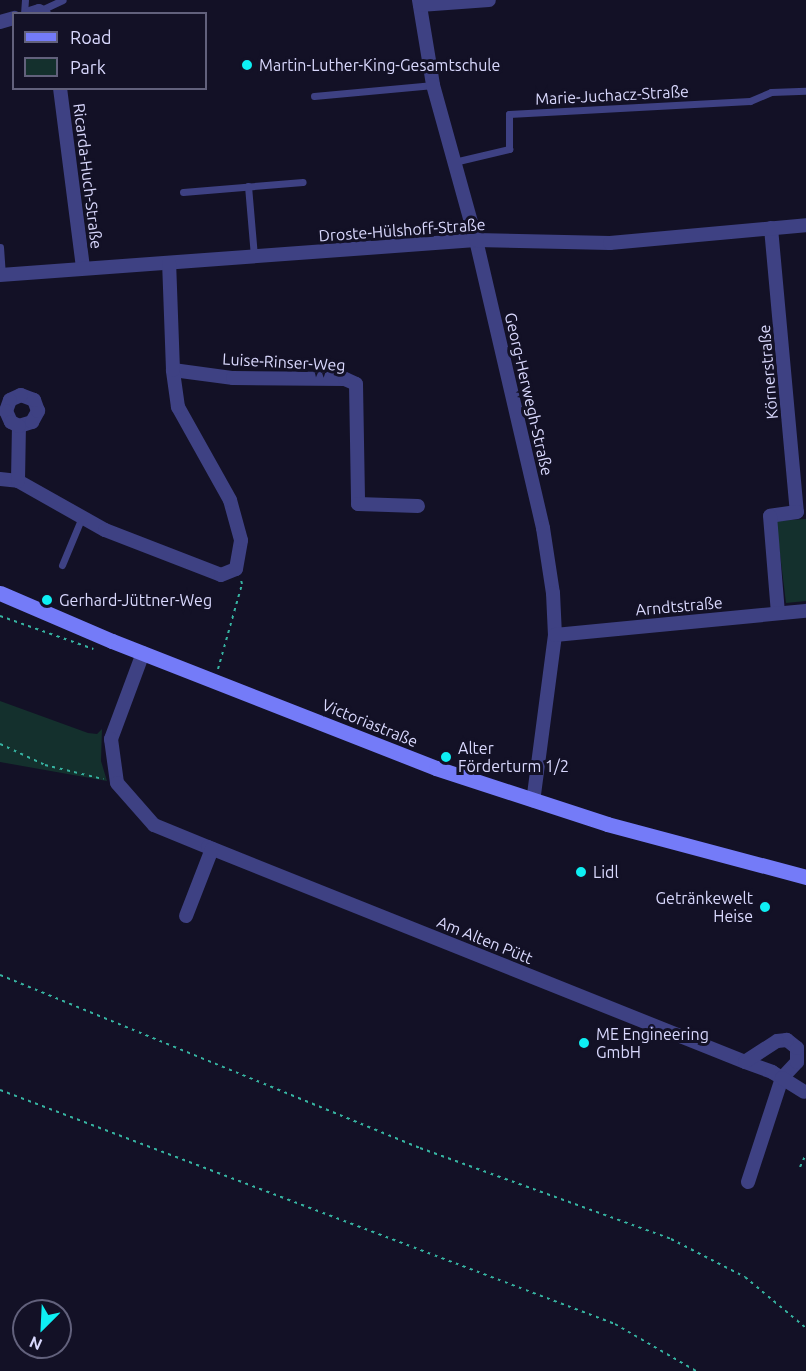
<!DOCTYPE html>
<html>
<head>
<meta charset="utf-8">
<style>
  body { margin:0 }
  #map { position:relative; width:806px; height:1371px; overflow:hidden; background:#131126; font-family:Ubuntu,sans-serif }
  div>[style] { position:absolute }
  [style*='--x'] { left:calc(var(--x)*1px); top:calc(var(--y)*1px); width:calc(var(--w)*1px); rotate:calc(var(--a)*1deg) }
  .green>* { inset:0; background:#14302d }
  .path>* { height:2px; margin-top:-1px; transform-origin:0; background:repeating-linear-gradient(90deg,#36b3a1 0 3px,transparent 0 7.5px) }
  .service>* { height:7px; margin:-3.5px; padding:0 3.5px; transform-origin:3.5px; border-radius:3.5px; background:#3e4183 }
  .minor>* { height:14px; margin:-7px; padding:0 7px; transform-origin:7px; border-radius:7px; background:#3e4183 }
  .secondary>* { height:15px; margin:-7.5px; padding:0 7.5px; transform-origin:7.5px; border-radius:7.5px; background:#747bf8 }
  .dots>* { width:16px; height:16px; translate:-50% -50%; box-sizing:border-box; border:3px solid #131126; border-radius:50% }
  span { translate:-50% -50%; white-space:nowrap; text-align:center; line-height:1.15; -webkit-text-stroke:6px #131126; paint-order:stroke }
  .poi-label { font-size:16px; color:#d9d8fd }
  .left { translate:0 -50%; text-align:left }
  .right { translate:-100% -50%; text-align:right }
  .street-label { font-size:16px; color:#d9d8fd }
  .legend { position:absolute; left:12px; top:12px; width:195px; height:78px; box-sizing:border-box; background:#131126; border:2px solid #62617c; margin:0; padding:8px 10px; list-style:none; font-size:18px; color:#d9d8fd }
  .legend li { display:flex; align-items:center; gap:12px; height:30px }
  .legend b { width:30px; border:2px solid #62617c }
  .north { position:absolute; left:12px; top:1299px; width:60px; height:60px; box-sizing:border-box; background:#131126; border:2px solid #62617c; border-radius:50%; rotate:204deg; font-size:16px; font-weight:700; line-height:24px; text-align:center; color:#d9d8fd }
  .north::after { content:''; display:block; margin:auto; width:21px; height:27px; background:#0eeff3; clip-path:polygon(50% 0,100% 100%,50% 72%,0 100%) }
</style>
</head>
<body>
<div id="map">
  <div class="green">
    <div style="clip-path:polygon(806px 519px,806px 601px,786px 603px,776px 521px)"></div>
    <div style="clip-path:polygon(0 701px,88px 733px,97px 734px,102px 729px,101px 761px,107px 781px,0 762px)"></div>
  </div>
  <div class="path">
    <div style="--x:0;--y:616;--w:99;--a:19.5"></div>
    <div style="--x:218;--y:669;--w:88;--a:-74.2"></div>
    <div style="--x:242;--y:584;--w:4;--a:-104"></div>
    <div style="--x:0;--y:744;--w:50;--a:25"></div>
    <div style="--x:45;--y:765;--w:60;--a:13.6"></div>
    <div style="--x:0;--y:975;--w:454;--a:22.4"></div>
    <div style="--x:420;--y:1148;--w:267;--a:19.9"></div>
    <div style="--x:671;--y:1239;--w:83;--a:27.2"></div>
    <div style="--x:745;--y:1277;--w:80;--a:39.9"></div>
    <div style="--x:0;--y:1090;--w:658;--a:20.83"></div>
    <div style="--x:615;--y:1324;--w:94;--a:30.1"></div>
    <div style="--x:800;--y:1167;--w:14;--a:-65"></div>
  </div>
  <div class="service">
    <div style="--x:39;--y:11;--w:26;--a:-25"></div>
    <div style="--x:24;--y:14;--w:14;--a:-86"></div>
    <div style="--x:314;--y:96;--w:120;--a:-5.3"></div>
    <div style="--x:454;--y:162;--w:57;--a:-13.3"></div>
    <div style="--x:509;--y:149;--w:35;--a:-90"></div>
    <div style="--x:509;--y:114;--w:241;--a:-3.1"></div>
    <div style="--x:750;--y:101;--w:23;--a:-23"></div>
    <div style="--x:771;--y:92;--w:35;--a:-2"></div>
    <div style="--x:248;--y:186;--w:70;--a:85.1"></div>
    <div style="--x:183;--y:192;--w:120;--a:-4.8"></div>
    <div style="--x:0;--y:247;--w:28;--a:86"></div>
    <div style="--x:62;--y:565;--w:52;--a:-67.4"></div>
  </div>
  <div class="minor">
    <div style="--x:419;--y:0;--w:86;--a:80.6"></div>
    <div style="--x:433;--y:85;--w:161;--a:74.5"></div>
    <div style="--x:476;--y:240;--w:296;--a:76.9"></div>
    <div style="--x:543;--y:528;--w:66;--a:81.3"></div>
    <div style="--x:553;--y:593;--w:42;--a:87.3"></div>
    <div style="--x:555;--y:635;--w:167;--a:97.5"></div>
    <div style="--x:420;--y:5;--w:69;--a:-4.1"></div>
    <div style="--x:30;--y:14;--w:9;--a:-18"></div>
    <div style="--x:39;--y:11;--w:6;--a:31"></div>
    <div style="--x:0;--y:22;--w:15;--a:-16"></div>
    <div style="--x:60;--y:88;--w:181;--a:82.7"></div>
    <div style="--x:771;--y:228;--w:285;--a:84.8"></div>
    <div style="--x:797;--y:512;--w:27;--a:172"></div>
    <div style="--x:770;--y:516;--w:97;--a:85.3"></div>
    <div style="--x:0;--y:275;--w:477;--a:-4.2"></div>
    <div style="--x:476;--y:240;--w:134;--a:1.3"></div>
    <div style="--x:610;--y:243;--w:197;--a:-5.2"></div>
    <div style="--x:173;--y:370;--w:61;--a:7.6"></div>
    <div style="--x:233;--y:378;--w:112;--a:0.5"></div>
    <div style="--x:345;--y:379;--w:12;--a:24"></div>
    <div style="--x:356;--y:384;--w:120;--a:89"></div>
    <div style="--x:358;--y:504;--w:60;--a:1.9"></div>
    <div style="--x:0;--y:479;--w:18;--a:6"></div>
    <div style="--x:18;--y:481;--w:100;--a:29.4"></div>
    <div style="--x:105;--y:530;--w:124;--a:21.2"></div>
    <div style="--x:221;--y:575;--w:16;--a:-22"></div>
    <div style="--x:236;--y:569;--w:29;--a:-80"></div>
    <div style="--x:241;--y:540;--w:41;--a:-105.4"></div>
    <div style="--x:230;--y:500;--w:107;--a:-119.2"></div>
    <div style="--x:178;--y:407;--w:37;--a:-98"></div>
    <div style="--x:173;--y:370;--w:107;--a:-92.1"></div>
    <div style="--x:18;--y:481;--w:55;--a:-89"></div>
    <div style="--x:19;--y:426;--w:14;--a:-17"></div>
    <div style="--x:32;--y:422;--w:13;--a:-61"></div>
    <div style="--x:38;--y:411;--w:12;--a:-110"></div>
    <div style="--x:34;--y:400;--w:14;--a:-159"></div>
    <div style="--x:21;--y:395;--w:12;--a:156"></div>
    <div style="--x:10;--y:400;--w:12;--a:110"></div>
    <div style="--x:6;--y:411;--w:12;--a:66"></div>
    <div style="--x:11;--y:422;--w:9;--a:27"></div>
    <div style="--x:555;--y:635;--w:252;--a:-5.5"></div>
    <div style="--x:143;--y:653;--w:92;--a:110.4"></div>
    <div style="--x:111;--y:739;--w:44;--a:82.2"></div>
    <div style="--x:117;--y:783;--w:56;--a:48.6"></div>
    <div style="--x:154;--y:825;--w:58;--a:22.2"></div>
    <div style="--x:208;--y:847;--w:578;--a:21.82"></div>
    <div style="--x:745;--y:1062;--w:29;--a:20"></div>
    <div style="--x:772;--y:1072;--w:12;--a:31"></div>
    <div style="--x:782;--y:1078;--w:22;--a:-47"></div>
    <div style="--x:797;--y:1062;--w:14;--a:-90"></div>
    <div style="--x:797;--y:1048;--w:13;--a:-141"></div>
    <div style="--x:787;--y:1040;--w:10;--a:174"></div>
    <div style="--x:777;--y:1041;--w:38;--a:147"></div>
    <div style="--x:186;--y:916;--w:72;--a:-68.8"></div>
    <div style="--x:748;--y:1182;--w:109;--a:-71.9"></div>
    <div style="--x:782;--y:1078;--w:26;--a:32"></div>
  </div>
  <div class="secondary">
    <div style="--x:0;--y:593;--w:122;--a:23.2"></div>
    <div style="--x:112;--y:641;--w:348;--a:21.4"></div>
    <div style="--x:436;--y:768;--w:180;--a:18.1"></div>
    <div style="--x:607;--y:824;--w:206;--a:14.9"></div>
  </div>
  <div class="dots">
    <div style="left:247px;top:65px;background:#0eeff3"></div>
    <div style="left:47px;top:600px;background:#0eeff3"></div>
    <div style="left:446px;top:757px;background:#0eeff3"></div>
    <div style="left:581px;top:872px;background:#0eeff3"></div>
    <div style="left:765px;top:907px;background:#0eeff3"></div>
    <div style="left:584px;top:1043px;background:#0eeff3"></div>
  </div>
  <div class="poi-label">
    <span class="left" style="left:259px;top:65px">Martin-Luther-King-Gesamtschule</span>
    <span class="left" style="left:59px;top:600px">Gerhard-Jüttner-Weg</span>
    <span class="left" style="left:458px;top:757px">Alter<br>Förderturm 1/2</span>
    <span class="left" style="left:593px;top:872px">Lidl</span>
    <span class="right" style="left:753px;top:907px">Getränkewelt<br>Heise</span>
    <span class="left" style="left:596px;top:1043px">ME Engineering<br>GmbH</span>
  </div>
  <div class="street-label">
    <span style="left:612px;top:95px;rotate:-3deg">Marie-Juchacz-Straße</span>
    <span style="left:88px;top:176px;rotate:83deg">Ricarda-Huch-Straße</span>
    <span style="left:402px;top:230px;rotate:-4deg">Droste-Hülshoff-Straße</span>
    <span style="left:284px;top:362px;rotate:3deg">Luise-Rinser-Weg</span>
    <span style="left:768px;top:372px;rotate:-95deg">Körnerstraße</span>
    <span style="left:529px;top:394px;rotate:77deg">Georg-Herwegh-Straße</span>
    <span style="left:679px;top:606px;rotate:-5deg">Arndtstraße</span>
    <span style="left:370px;top:723px;rotate:22deg">Victoriastraße</span>
    <span style="left:485px;top:940px;rotate:22deg">Am Alten Pütt</span>
  </div>
  <ul class="legend">
  <li><b style="height:8px;background:#747bf8"></b>Road</li>
  <li><b style="height:16px;background:#14302d"></b>Park</li>
  </ul>
  <div class="north">N</div>
</div>
</body>
</html>
